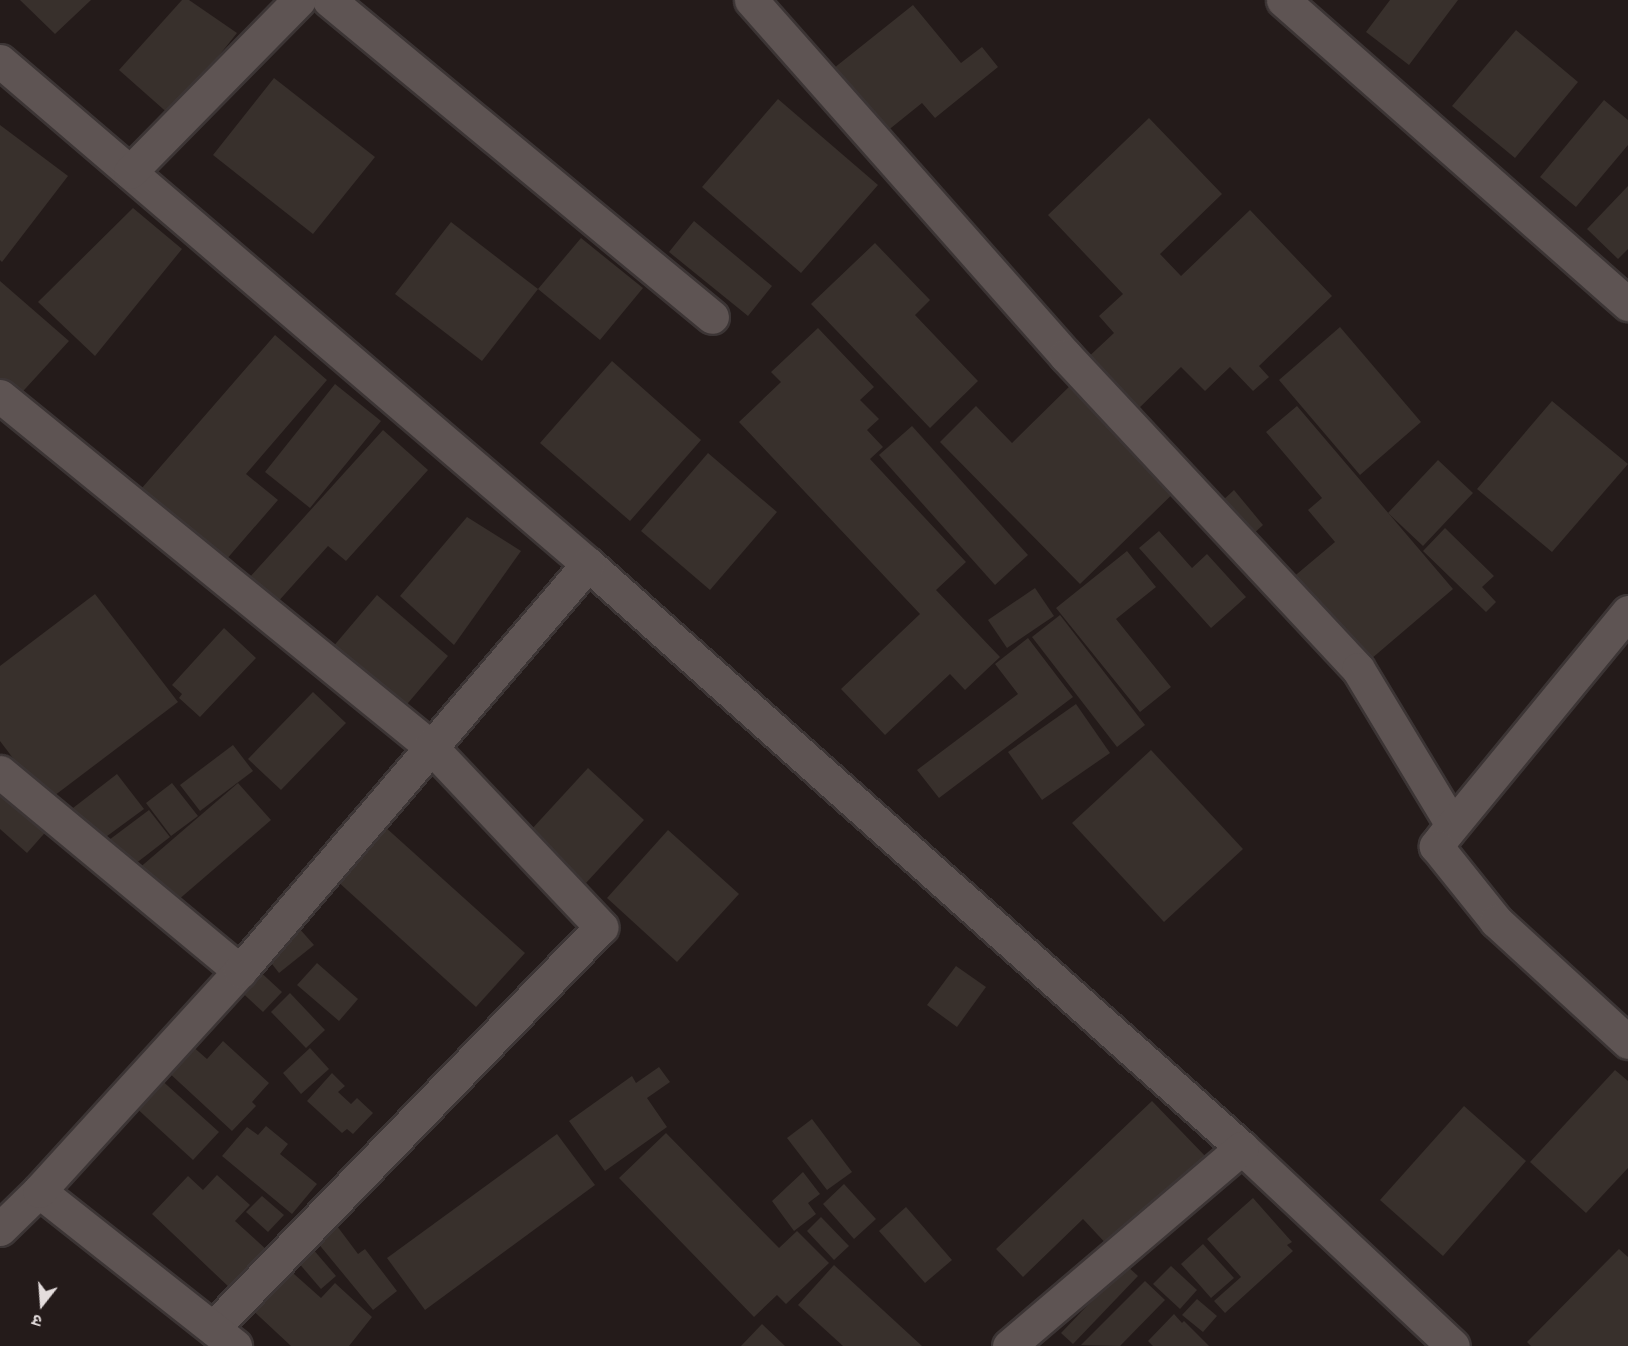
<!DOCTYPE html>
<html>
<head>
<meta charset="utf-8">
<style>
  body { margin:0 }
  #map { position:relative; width:1628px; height:1346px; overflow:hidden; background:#241b1a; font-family:"Noto Sans","Noto Sans Devanagari",sans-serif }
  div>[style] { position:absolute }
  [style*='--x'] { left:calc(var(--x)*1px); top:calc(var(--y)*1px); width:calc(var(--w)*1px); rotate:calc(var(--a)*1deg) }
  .building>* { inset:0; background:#38302c }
  .roads { filter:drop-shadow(2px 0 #3c3535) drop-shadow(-2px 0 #3c3535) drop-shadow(0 2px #3c3535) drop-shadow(0 -2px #3c3535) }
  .minor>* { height:33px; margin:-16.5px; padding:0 16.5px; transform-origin:16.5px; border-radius:16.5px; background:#5e5453 }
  span { translate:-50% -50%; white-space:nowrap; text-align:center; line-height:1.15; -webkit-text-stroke:4.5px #241b1a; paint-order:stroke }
  .north { position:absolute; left:12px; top:1274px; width:60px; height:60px; -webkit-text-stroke:4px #241b1a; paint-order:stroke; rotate:197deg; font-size:16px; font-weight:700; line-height:24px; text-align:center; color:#e4dddd }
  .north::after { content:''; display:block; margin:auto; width:21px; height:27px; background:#e4dddd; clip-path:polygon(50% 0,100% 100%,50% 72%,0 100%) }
</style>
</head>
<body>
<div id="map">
  <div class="building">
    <div style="clip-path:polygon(20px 0,91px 0,55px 34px)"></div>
    <div style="clip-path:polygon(182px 0,189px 0,237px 33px,171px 116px,119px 70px)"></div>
    <div style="clip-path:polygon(1390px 0,1458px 0,1409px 65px,1366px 32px)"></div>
    <div style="clip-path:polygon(913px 5px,961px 63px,982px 47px,998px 67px,935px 118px,922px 103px,881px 136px,829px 72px)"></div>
    <div style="clip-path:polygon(1516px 30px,1578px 82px,1515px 158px,1452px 106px)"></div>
    <div style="clip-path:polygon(274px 78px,375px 157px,313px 234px,213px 155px)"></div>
    <div style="clip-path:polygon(778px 99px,878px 185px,801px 273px,702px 187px)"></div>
    <div style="clip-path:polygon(1604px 100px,1628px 120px,1628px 145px,1576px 207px,1540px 177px)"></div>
    <div style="clip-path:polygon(1149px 118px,1222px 194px,1160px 254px,1181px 276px,1250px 210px,1332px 296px,1259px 366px,1269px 377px,1253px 391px,1230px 367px,1205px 391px,1181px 367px,1133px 414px,1083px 362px,1114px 333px,1099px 316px,1123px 294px,1048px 215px)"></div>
    <div style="clip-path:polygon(0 125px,68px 176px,2px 262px,0 260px)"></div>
    <div style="clip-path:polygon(1628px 186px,1628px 249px,1618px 259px,1587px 229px)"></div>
    <div style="clip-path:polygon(133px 208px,182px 249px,95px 356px,38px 302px)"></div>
    <div style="clip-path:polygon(694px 221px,772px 286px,748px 316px,669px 252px)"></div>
    <div style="clip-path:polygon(451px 222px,538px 289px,482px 361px,395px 294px)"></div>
    <div style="clip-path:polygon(581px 238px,643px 288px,600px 340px,538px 289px)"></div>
    <div style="clip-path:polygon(875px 243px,930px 300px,915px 315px,978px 381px,930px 428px,811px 304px)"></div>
    <div style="clip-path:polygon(0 281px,69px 341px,15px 400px,0 387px)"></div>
    <div style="clip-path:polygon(1340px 327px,1421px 422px,1360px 475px,1279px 380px)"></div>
    <div style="clip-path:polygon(818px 328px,874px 387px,860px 400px,879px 419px,867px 430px,883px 447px,870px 459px,966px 562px,936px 590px,1000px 657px,965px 690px,950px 674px,885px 735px,841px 689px,920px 614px,739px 422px,781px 382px,771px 372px)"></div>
    <div style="clip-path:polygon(275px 335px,327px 380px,246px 474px,278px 500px,219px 568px,135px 496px)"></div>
    <div style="clip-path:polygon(612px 361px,701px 440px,630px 521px,540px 443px)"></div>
    <div style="clip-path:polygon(1078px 378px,1183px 484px,1080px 584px,940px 442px,976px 406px,1012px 443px)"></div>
    <div style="clip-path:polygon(335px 384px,381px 421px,310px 508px,265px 472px)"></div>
    <div style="clip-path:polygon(1552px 401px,1628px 464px,1552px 552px,1477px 489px)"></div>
    <div style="clip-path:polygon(1297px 406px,1453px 589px,1364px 665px,1291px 579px,1335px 542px,1308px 510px,1322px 498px,1266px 432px)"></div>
    <div style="clip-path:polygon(912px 426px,1028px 555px,995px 585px,879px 455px)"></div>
    <div style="clip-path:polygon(383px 430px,428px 470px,346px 561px,328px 546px,267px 614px,240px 588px)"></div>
    <div style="clip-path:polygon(708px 453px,777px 512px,710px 590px,641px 531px)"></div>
    <div style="clip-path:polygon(1438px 460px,1473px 493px,1423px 546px,1388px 513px)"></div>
    <div style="clip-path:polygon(1234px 490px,1263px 525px,1251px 536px,1221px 502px)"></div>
    <div style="clip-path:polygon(467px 517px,521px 551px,454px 645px,400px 596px)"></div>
    <div style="clip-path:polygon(1445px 528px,1494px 576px,1482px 587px,1496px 602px,1486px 612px,1423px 551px)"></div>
    <div style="clip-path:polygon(1159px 531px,1192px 568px,1207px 554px,1246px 597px,1211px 628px,1139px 548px)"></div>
    <div style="clip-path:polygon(1127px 551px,1156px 587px,1116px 619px,1171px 687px,1140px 712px,1056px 608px)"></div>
    <div style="clip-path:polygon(1035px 588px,1054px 616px,1007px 648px,988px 620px)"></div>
    <div style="clip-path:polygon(95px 594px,178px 702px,46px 802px,0 741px,0 666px)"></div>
    <div style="clip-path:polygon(377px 595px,448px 656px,397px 716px,326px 655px)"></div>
    <div style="clip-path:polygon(1060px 615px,1145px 725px,1117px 747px,1032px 637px)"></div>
    <div style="clip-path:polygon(224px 628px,256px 658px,200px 717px,179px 698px,182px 694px,172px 685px)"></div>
    <div style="clip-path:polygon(1028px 638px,1073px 697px,939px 798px,917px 770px,1018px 694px,995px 664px)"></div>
    <div style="clip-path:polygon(313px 692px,346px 723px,281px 790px,248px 759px)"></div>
    <div style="clip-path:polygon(1076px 704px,1110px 753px,1042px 800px,1008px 752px)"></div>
    <div style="clip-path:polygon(233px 745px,253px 771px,200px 811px,180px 785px)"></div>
    <div style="clip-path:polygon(1151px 750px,1243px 849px,1164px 922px,1072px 823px)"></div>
    <div style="clip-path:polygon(588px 768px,644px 820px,586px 883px,530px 831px)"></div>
    <div style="clip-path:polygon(117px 774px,144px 809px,99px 842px,73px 808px)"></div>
    <div style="clip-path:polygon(0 783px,50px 827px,27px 853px,0 829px)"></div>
    <div style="clip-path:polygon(172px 783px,198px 816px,171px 836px,146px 803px)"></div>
    <div style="clip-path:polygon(238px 783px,271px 820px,170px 907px,137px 870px)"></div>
    <div style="clip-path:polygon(149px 810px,170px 837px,126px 871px,105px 843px)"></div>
    <div style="clip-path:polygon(384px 826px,525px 953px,476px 1007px,336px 880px)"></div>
    <div style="clip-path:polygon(668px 830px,739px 894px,677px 962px,607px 898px)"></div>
    <div style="clip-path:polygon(298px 927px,314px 945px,279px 973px,265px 955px)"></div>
    <div style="clip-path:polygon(317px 963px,358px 999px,339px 1021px,297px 985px)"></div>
    <div style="clip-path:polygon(956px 966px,986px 987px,957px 1027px,927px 1005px)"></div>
    <div style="clip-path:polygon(255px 967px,282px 992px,263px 1012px,236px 987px)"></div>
    <div style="clip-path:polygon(290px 993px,325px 1030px,306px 1048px,271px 1012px)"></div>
    <div style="clip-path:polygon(223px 1041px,269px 1083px,252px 1102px,256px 1106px,232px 1131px,167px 1071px,191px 1045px,207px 1059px)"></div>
    <div style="clip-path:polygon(310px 1048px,329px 1069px,301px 1094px,283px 1073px)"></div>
    <div style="clip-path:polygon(659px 1067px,670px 1082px,647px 1098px,667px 1127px,605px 1171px,569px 1121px,632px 1076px,636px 1083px)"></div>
    <div style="clip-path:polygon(1615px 1070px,1628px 1081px,1628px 1168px,1586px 1213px,1530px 1162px)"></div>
    <div style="clip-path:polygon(332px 1073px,345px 1086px,338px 1092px,351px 1104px,357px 1098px,373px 1113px,353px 1134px,347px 1129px,342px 1133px,307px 1101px)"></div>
    <div style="clip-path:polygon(158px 1077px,219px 1132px,193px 1160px,133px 1105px)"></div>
    <div style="clip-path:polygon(1152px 1101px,1207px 1158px,1111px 1249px,1083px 1219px,1023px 1277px,996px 1249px)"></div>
    <div style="clip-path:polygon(1464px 1106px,1526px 1161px,1443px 1256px,1380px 1200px)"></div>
    <div style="clip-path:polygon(812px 1119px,852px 1172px,827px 1190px,787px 1138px)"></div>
    <div style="clip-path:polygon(266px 1126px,288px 1144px,280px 1154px,317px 1184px,292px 1214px,222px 1156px,247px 1127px,258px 1135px)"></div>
    <div style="clip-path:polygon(666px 1133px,779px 1248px,797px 1231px,829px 1263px,786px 1304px,777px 1295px,754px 1317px,619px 1178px)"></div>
    <div style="clip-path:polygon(557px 1134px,595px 1185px,425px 1310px,387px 1258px)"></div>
    <div style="clip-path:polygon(803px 1172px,820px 1194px,808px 1203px,816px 1214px,794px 1231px,772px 1201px)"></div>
    <div style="clip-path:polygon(217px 1175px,250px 1205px,235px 1221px,268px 1251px,231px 1289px,152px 1214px,188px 1176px,203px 1190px)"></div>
    <div style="clip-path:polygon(844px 1184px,876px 1219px,854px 1239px,823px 1204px)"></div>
    <div style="clip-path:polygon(262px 1196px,284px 1215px,268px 1232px,246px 1212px)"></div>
    <div style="clip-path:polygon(1253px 1198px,1292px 1242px,1287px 1245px,1293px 1251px,1225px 1313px,1214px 1301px,1241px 1277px,1207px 1239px)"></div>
    <div style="clip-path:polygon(906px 1207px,952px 1260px,925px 1283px,879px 1231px)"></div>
    <div style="clip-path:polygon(821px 1217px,849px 1246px,834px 1260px,807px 1231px)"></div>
    <div style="clip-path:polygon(337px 1226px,358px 1254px,365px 1249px,397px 1291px,373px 1310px,317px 1242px)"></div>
    <div style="clip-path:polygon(1203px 1244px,1234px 1278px,1211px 1298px,1181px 1264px)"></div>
    <div style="clip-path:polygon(312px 1248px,336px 1276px,321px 1289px,297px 1261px)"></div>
    <div style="clip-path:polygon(1619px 1249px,1628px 1257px,1628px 1346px,1531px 1346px,1527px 1342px)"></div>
    <div style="clip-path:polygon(834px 1265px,922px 1346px,843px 1346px,798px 1305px)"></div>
    <div style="clip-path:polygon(1126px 1265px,1138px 1276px,1073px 1344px,1061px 1333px)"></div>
    <div style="clip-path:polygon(285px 1266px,321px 1298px,335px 1283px,372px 1317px,349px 1346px,291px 1346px,248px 1306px)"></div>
    <div style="clip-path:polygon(1171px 1266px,1197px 1290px,1180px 1309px,1153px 1284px)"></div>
    <div style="clip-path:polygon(1145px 1281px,1165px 1300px,1120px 1346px,1081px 1345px)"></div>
    <div style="clip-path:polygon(1197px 1299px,1217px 1316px,1203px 1332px,1182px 1315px)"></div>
    <div style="clip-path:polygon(1174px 1314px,1182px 1323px,1184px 1321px,1209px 1346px,1153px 1346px,1148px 1341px)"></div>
    <div style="clip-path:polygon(762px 1324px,785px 1346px,741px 1346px)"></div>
  </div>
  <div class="roads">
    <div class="minor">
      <div style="--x:329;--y:0;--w:497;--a:39.6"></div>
      <div style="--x:751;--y:0;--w:475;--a:48.5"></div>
      <div style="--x:1066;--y:356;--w:428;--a:47"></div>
      <div style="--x:1358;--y:669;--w:182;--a:58.9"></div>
      <div style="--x:1452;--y:825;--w:26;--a:127"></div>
      <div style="--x:1283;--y:0;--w:460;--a:41.4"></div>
      <div style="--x:0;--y:61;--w:774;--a:40.55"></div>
      <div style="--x:588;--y:564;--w:877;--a:41.76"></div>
      <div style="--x:1242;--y:1148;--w:289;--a:43.2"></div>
      <div style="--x:130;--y:172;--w:241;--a:-45.5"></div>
      <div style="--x:0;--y:396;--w:556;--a:39.16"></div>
      <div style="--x:431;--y:747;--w:248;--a:46.6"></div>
      <div style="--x:601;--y:927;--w:558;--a:134.06"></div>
      <div style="--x:1628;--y:612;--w:303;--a:129.4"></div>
      <div style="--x:1436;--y:846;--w:96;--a:51.3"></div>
      <div style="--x:1496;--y:921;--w:179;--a:42.5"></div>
      <div style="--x:0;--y:772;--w:312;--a:39.7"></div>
      <div style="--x:39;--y:1191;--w:250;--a:38.3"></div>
      <div style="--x:0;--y:1229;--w:54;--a:-44.3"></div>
      <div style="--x:39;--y:1191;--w:298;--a:-47.6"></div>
      <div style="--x:240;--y:971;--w:535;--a:-49.47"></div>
      <div style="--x:1009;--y:1346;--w:306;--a:-40.4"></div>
    </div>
  </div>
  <div class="north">उ</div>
</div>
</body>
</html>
